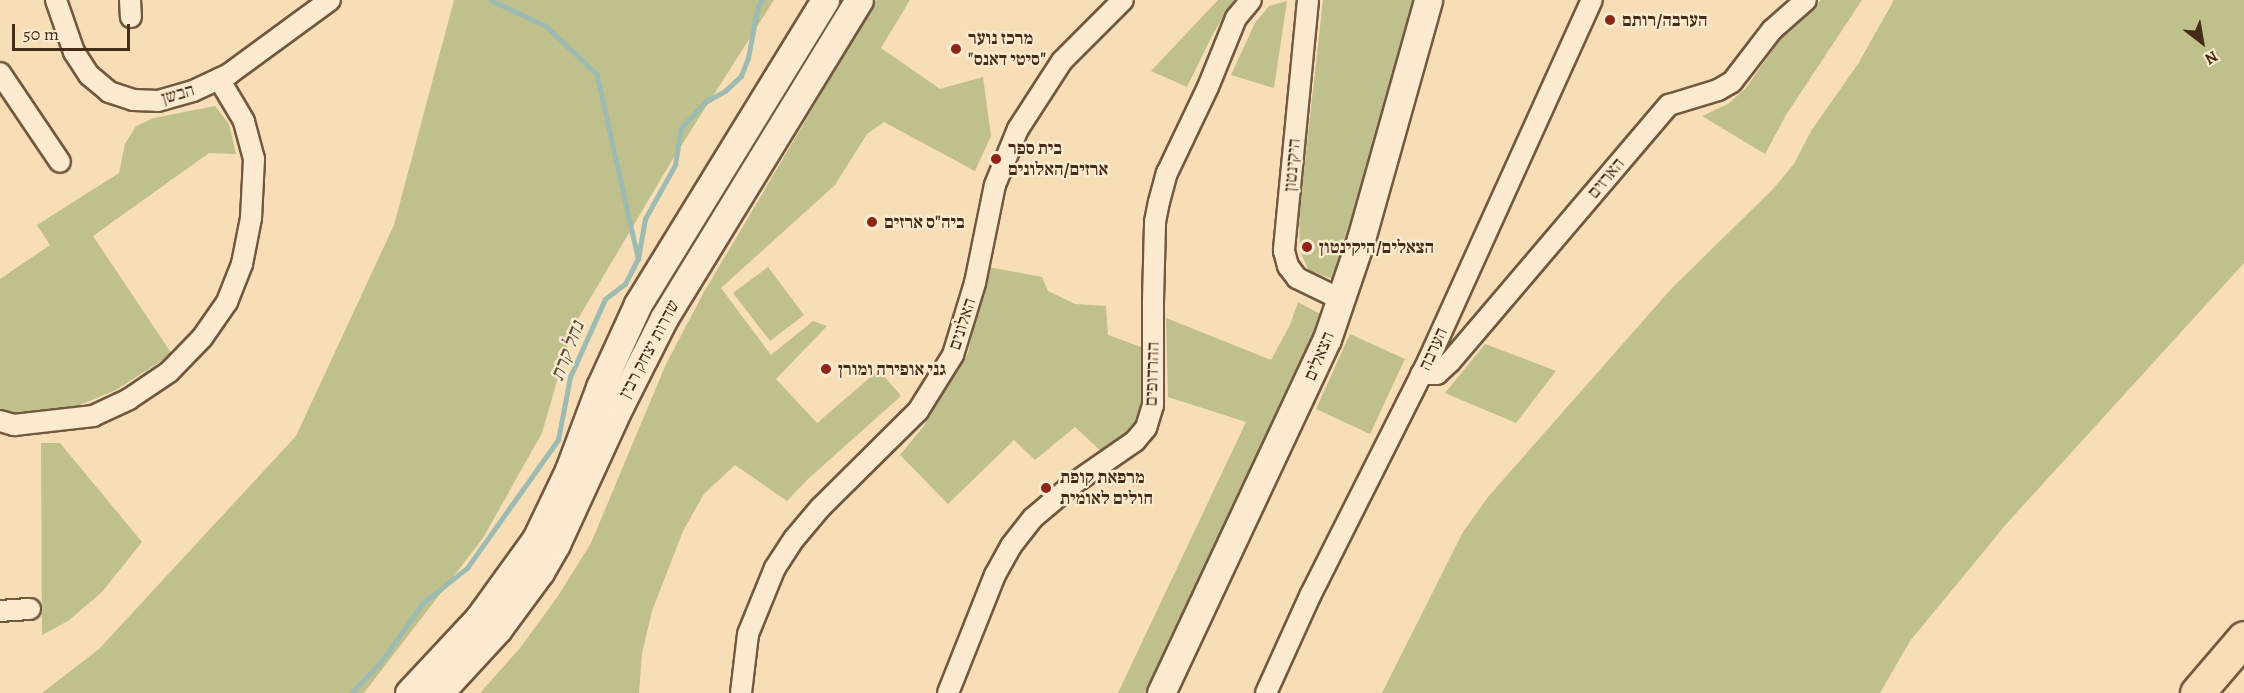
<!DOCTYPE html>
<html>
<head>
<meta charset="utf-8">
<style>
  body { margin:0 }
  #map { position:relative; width:2244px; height:693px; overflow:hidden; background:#f7deb6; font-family:Alegreya,"Frank Ruhl Libre",serif }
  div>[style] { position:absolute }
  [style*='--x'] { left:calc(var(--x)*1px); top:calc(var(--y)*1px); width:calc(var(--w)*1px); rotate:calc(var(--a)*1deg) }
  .green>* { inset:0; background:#bfc08c }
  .stream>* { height:4.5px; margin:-2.25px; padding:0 2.25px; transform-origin:2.25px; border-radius:2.25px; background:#9ebbb2 }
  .roads { filter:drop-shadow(2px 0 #72583e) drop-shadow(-2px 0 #72583e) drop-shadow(0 2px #72583e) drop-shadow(0 -2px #72583e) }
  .street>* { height:20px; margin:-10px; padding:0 10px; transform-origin:10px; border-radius:10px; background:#faead0 }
  .secondary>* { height:27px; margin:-13.5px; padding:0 13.5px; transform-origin:13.5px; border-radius:13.5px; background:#faead0 }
  .highway>* { height:33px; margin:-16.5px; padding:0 16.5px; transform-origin:16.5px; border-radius:16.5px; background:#f7deb6 }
  .dots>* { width:16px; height:16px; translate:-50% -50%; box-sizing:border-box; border:3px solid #faead0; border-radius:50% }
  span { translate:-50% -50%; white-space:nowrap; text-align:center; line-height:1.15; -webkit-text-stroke:4.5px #faead0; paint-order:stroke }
  .poi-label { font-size:18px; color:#452c16; font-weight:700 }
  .left { translate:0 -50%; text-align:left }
  .street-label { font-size:18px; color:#452c16 }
  .water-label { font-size:20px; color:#5b503d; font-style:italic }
  .north { position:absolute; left:2172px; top:12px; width:60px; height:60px; -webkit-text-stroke:4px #faead0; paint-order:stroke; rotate:149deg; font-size:16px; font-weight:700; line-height:24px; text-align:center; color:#452c16 }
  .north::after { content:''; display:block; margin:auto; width:21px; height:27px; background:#452c16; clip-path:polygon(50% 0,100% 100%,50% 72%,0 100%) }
  .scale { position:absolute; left:12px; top:24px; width:118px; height:27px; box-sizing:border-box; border:3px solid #452c16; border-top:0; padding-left:8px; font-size:18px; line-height:21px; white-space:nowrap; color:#452c16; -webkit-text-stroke:4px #faead0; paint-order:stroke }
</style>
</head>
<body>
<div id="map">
  <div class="green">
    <div style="clip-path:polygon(454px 0,774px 0,674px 157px,572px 329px,542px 433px,483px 538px,364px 693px,42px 693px,99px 649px,296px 436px,394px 225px)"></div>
    <div style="clip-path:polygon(877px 0,910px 0,881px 48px,940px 89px,983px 77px,991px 136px,975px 171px,884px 122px,867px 134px,835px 185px,721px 288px,771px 355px,813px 321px,827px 326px,776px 379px,817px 423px,879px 370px,901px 396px,808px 479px,787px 501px,735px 465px,704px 494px,683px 531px,652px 611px,642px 654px,639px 693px,480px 693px,520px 648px,558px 596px,591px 543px,666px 364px,704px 292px)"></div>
    <div style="clip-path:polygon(1218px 0,1234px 0,1213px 34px,1187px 87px,1151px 71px)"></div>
    <div style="clip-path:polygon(1323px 0,1417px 0,1336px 280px,1309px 271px,1300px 251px,1299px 216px)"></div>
    <div style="clip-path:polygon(1821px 0,1862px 0,1786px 115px,1765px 154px,1702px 116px,1728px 104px,1745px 89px,1785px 33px)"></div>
    <div style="clip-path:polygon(1894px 0,2244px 0,2244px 263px,2008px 522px,1910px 641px,1880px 693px,1382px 693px,1463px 532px,1488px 497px,1672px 288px,1773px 189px,1794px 164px,1811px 131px,1858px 64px)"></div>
    <div style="clip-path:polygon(1287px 1px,1274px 88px,1231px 75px,1255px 23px,1269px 6px)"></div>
    <div style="clip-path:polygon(215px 106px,229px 124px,236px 154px,209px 153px,93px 236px,172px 354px,116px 390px,75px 407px,25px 414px,0 410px,0 279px,50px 245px,37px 225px,119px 173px,125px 144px,136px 126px,154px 118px)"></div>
    <div style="clip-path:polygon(768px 267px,804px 315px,770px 341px,733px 293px)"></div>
    <div style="clip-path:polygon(988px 267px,1042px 277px,1048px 291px,1075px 304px,1106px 306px,1108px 335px,1144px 348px,1143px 409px,1137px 426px,1128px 437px,1103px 453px,1075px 427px,1035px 460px,1014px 440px,948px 504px,900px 455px,923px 427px,968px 353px)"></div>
    <div style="clip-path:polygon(1298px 302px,1324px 316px,1149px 693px,1118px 693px,1246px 422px,1168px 397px,1166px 318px,1271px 360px,1290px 325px)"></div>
    <div style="clip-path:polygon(1350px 334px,1405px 359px,1370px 434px,1316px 409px)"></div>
    <div style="clip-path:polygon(1485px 344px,1556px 371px,1516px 423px,1445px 393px)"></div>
    <div style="clip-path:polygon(41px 443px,60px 443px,142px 542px,102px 592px,68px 621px,42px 635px)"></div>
  </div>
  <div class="stream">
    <div style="--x:491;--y:0;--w:61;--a:25.3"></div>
    <div style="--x:546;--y:26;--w:70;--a:43.3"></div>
    <div style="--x:597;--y:74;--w:188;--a:77.4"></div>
    <div style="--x:351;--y:693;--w:43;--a:-45.9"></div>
    <div style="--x:381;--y:662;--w:71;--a:-54.7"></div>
    <div style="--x:422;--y:604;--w:58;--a:-38.7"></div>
    <div style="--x:467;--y:568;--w:157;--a:-54.6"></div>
    <div style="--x:558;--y:440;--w:64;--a:-79.2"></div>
    <div style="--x:570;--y:377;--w:85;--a:-65.8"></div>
    <div style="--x:605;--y:299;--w:25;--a:-37"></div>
    <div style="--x:625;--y:284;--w:28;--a:-63"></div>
    <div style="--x:638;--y:259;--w:41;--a:-80.1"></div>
    <div style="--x:645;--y:219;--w:62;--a:-60.9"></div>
    <div style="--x:675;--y:165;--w:37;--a:-81"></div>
    <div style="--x:681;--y:128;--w:35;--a:-47"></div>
    <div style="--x:705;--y:102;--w:23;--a:-29"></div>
    <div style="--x:725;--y:91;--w:22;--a:-43"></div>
    <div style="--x:741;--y:76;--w:19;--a:-69"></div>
    <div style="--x:748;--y:58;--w:54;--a:-79.3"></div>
    <div style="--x:758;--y:5;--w:6;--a:-51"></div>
  </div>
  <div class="roads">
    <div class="street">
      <div style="--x:56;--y:0;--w:55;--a:70.9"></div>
      <div style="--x:74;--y:52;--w:27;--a:57"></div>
      <div style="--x:89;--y:75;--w:26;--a:40"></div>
      <div style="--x:109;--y:92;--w:25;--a:18"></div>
      <div style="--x:133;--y:100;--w:25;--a:2"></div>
      <div style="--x:158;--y:101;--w:36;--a:-16"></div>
      <div style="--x:193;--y:91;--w:40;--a:-25"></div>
      <div style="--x:229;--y:74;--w:125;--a:-36.2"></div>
      <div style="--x:130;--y:0;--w:17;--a:87"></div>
      <div style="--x:1308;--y:0;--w:252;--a:95.5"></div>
      <div style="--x:1284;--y:251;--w:16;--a:75"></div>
      <div style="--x:1288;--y:266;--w:15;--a:53"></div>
      <div style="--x:1297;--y:278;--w:48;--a:26"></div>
      <div style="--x:0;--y:73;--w:107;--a:56"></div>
      <div style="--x:1421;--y:374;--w:16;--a:0"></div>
      <div style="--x:1437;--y:374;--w:18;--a:-43"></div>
      <div style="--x:1450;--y:362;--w:338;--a:-49.6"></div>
      <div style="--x:1669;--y:105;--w:51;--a:-17"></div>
      <div style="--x:1718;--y:90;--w:16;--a:-30"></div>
      <div style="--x:1732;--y:82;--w:66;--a:-52.4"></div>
      <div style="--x:1772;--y:30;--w:45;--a:-41.4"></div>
      <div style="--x:0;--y:421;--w:15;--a:16"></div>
      <div style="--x:14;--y:425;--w:80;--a:-6.5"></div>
      <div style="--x:93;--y:416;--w:40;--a:-25"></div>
      <div style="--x:129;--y:399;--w:48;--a:-34"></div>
      <div style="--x:169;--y:372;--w:47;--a:-45.9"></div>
      <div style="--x:202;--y:338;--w:44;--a:-55.2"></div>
      <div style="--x:227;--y:302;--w:41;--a:-68.5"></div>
      <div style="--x:242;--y:264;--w:47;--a:-78.9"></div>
      <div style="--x:251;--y:218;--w:59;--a:-87.1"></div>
      <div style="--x:254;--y:159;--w:39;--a:-105"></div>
      <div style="--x:244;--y:121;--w:49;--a:-120.8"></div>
      <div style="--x:0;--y:611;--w:30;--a:-4"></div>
      <div style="--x:741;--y:693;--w:59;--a:-83.2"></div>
      <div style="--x:748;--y:634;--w:71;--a:-67.8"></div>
      <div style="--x:775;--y:568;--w:35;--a:-57"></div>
      <div style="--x:794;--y:539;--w:40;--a:-50"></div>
      <div style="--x:820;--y:508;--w:138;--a:-44.7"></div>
      <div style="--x:918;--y:411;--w:66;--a:-58"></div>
      <div style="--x:953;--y:355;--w:75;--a:-73"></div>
      <div style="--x:975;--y:283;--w:100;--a:-78.5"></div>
      <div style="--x:995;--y:185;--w:61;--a:-67.7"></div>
      <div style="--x:1018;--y:129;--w:81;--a:-57.1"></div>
      <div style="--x:1062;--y:61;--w:86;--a:-45"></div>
      <div style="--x:948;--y:693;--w:127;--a:-68.3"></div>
      <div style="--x:995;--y:575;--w:33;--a:-61"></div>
      <div style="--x:1011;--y:546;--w:36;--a:-52"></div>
      <div style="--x:1033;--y:518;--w:52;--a:-40.4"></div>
      <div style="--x:1073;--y:484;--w:75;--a:-34.7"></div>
      <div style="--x:1135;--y:441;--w:17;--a:-50"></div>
      <div style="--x:1146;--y:428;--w:24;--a:-73"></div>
      <div style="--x:1153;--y:405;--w:104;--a:-90"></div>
      <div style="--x:1153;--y:301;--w:79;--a:-88.5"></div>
      <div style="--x:1155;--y:222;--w:20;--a:-79"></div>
      <div style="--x:1159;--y:202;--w:30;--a:-75"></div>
      <div style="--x:1167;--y:173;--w:95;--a:-64.5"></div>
      <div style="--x:1208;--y:87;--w:74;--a:-67.9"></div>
      <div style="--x:1236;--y:18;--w:23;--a:-50"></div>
      <div style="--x:1266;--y:693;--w:107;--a:-65.6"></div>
      <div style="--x:1310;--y:596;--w:265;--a:-63.3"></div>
      <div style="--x:1429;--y:359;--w:394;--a:-65.6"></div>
    </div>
    <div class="secondary">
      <div style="--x:409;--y:693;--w:103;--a:-47"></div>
      <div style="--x:479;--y:618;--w:97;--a:-54.2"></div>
      <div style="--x:536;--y:539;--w:76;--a:-64.4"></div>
      <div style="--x:569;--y:470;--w:89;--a:-69.5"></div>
      <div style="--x:600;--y:387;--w:91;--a:-65.4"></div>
      <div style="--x:638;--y:304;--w:357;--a:-58.4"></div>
      <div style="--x:439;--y:693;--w:87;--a:-47.3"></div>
      <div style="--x:498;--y:629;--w:71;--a:-53.6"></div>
      <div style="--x:540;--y:572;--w:32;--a:-60"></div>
      <div style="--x:556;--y:544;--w:153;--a:-65.3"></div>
      <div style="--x:620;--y:405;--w:97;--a:-63.2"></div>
      <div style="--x:664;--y:318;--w:373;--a:-58.5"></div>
      <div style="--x:1161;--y:693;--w:391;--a:-64.9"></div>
      <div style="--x:1327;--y:339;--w:106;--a:-71.2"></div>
      <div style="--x:1361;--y:239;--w:248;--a:-74.3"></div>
    </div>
    <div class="highway">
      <div style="--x:2197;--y:693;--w:72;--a:-49.5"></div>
    </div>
  </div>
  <div class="dots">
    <div style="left:1610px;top:20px;background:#8f2418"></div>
    <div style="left:956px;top:49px;background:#8f2418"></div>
    <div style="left:996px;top:159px;background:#8f2418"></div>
    <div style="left:872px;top:222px;background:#8f2418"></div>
    <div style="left:1307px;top:247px;background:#8f2418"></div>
    <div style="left:826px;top:369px;background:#8f2418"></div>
    <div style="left:1046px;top:488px;background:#8f2418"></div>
  </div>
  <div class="poi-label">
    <span class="left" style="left:1622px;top:20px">הערבה/רותם</span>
    <span class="left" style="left:968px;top:49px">מרכז נוער<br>"סיטי דאנס"</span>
    <span class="left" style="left:1008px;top:159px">בית ספר<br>ארזים/האלונים</span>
    <span class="left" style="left:884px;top:222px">ביה"ס ארזים</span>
    <span class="left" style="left:1319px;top:247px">הצאלים/היקינטון</span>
    <span class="left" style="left:838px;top:369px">גני אופירה ומורן</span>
    <span class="left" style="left:1060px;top:488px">מרפאת קופת<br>חולים לאומית</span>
  </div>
  <div class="street-label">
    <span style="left:178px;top:94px;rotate:-16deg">הבשן</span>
    <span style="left:1292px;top:165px;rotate:-85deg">היקינטון</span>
    <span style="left:1606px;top:178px;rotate:-50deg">הארזים</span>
    <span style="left:962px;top:324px;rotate:-72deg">האלונים</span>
    <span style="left:649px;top:349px;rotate:-62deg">שדרות יצחק רבין</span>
    <span style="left:1433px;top:349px;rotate:-65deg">הערבה</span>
    <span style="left:1319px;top:356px;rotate:-67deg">הצאלים</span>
    <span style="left:1152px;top:374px;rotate:-88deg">ההרדופים</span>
  </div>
  <div class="water-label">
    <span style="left:567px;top:351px;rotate:-69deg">נחל קרת</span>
  </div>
  <div class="north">N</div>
  <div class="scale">50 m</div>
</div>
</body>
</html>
